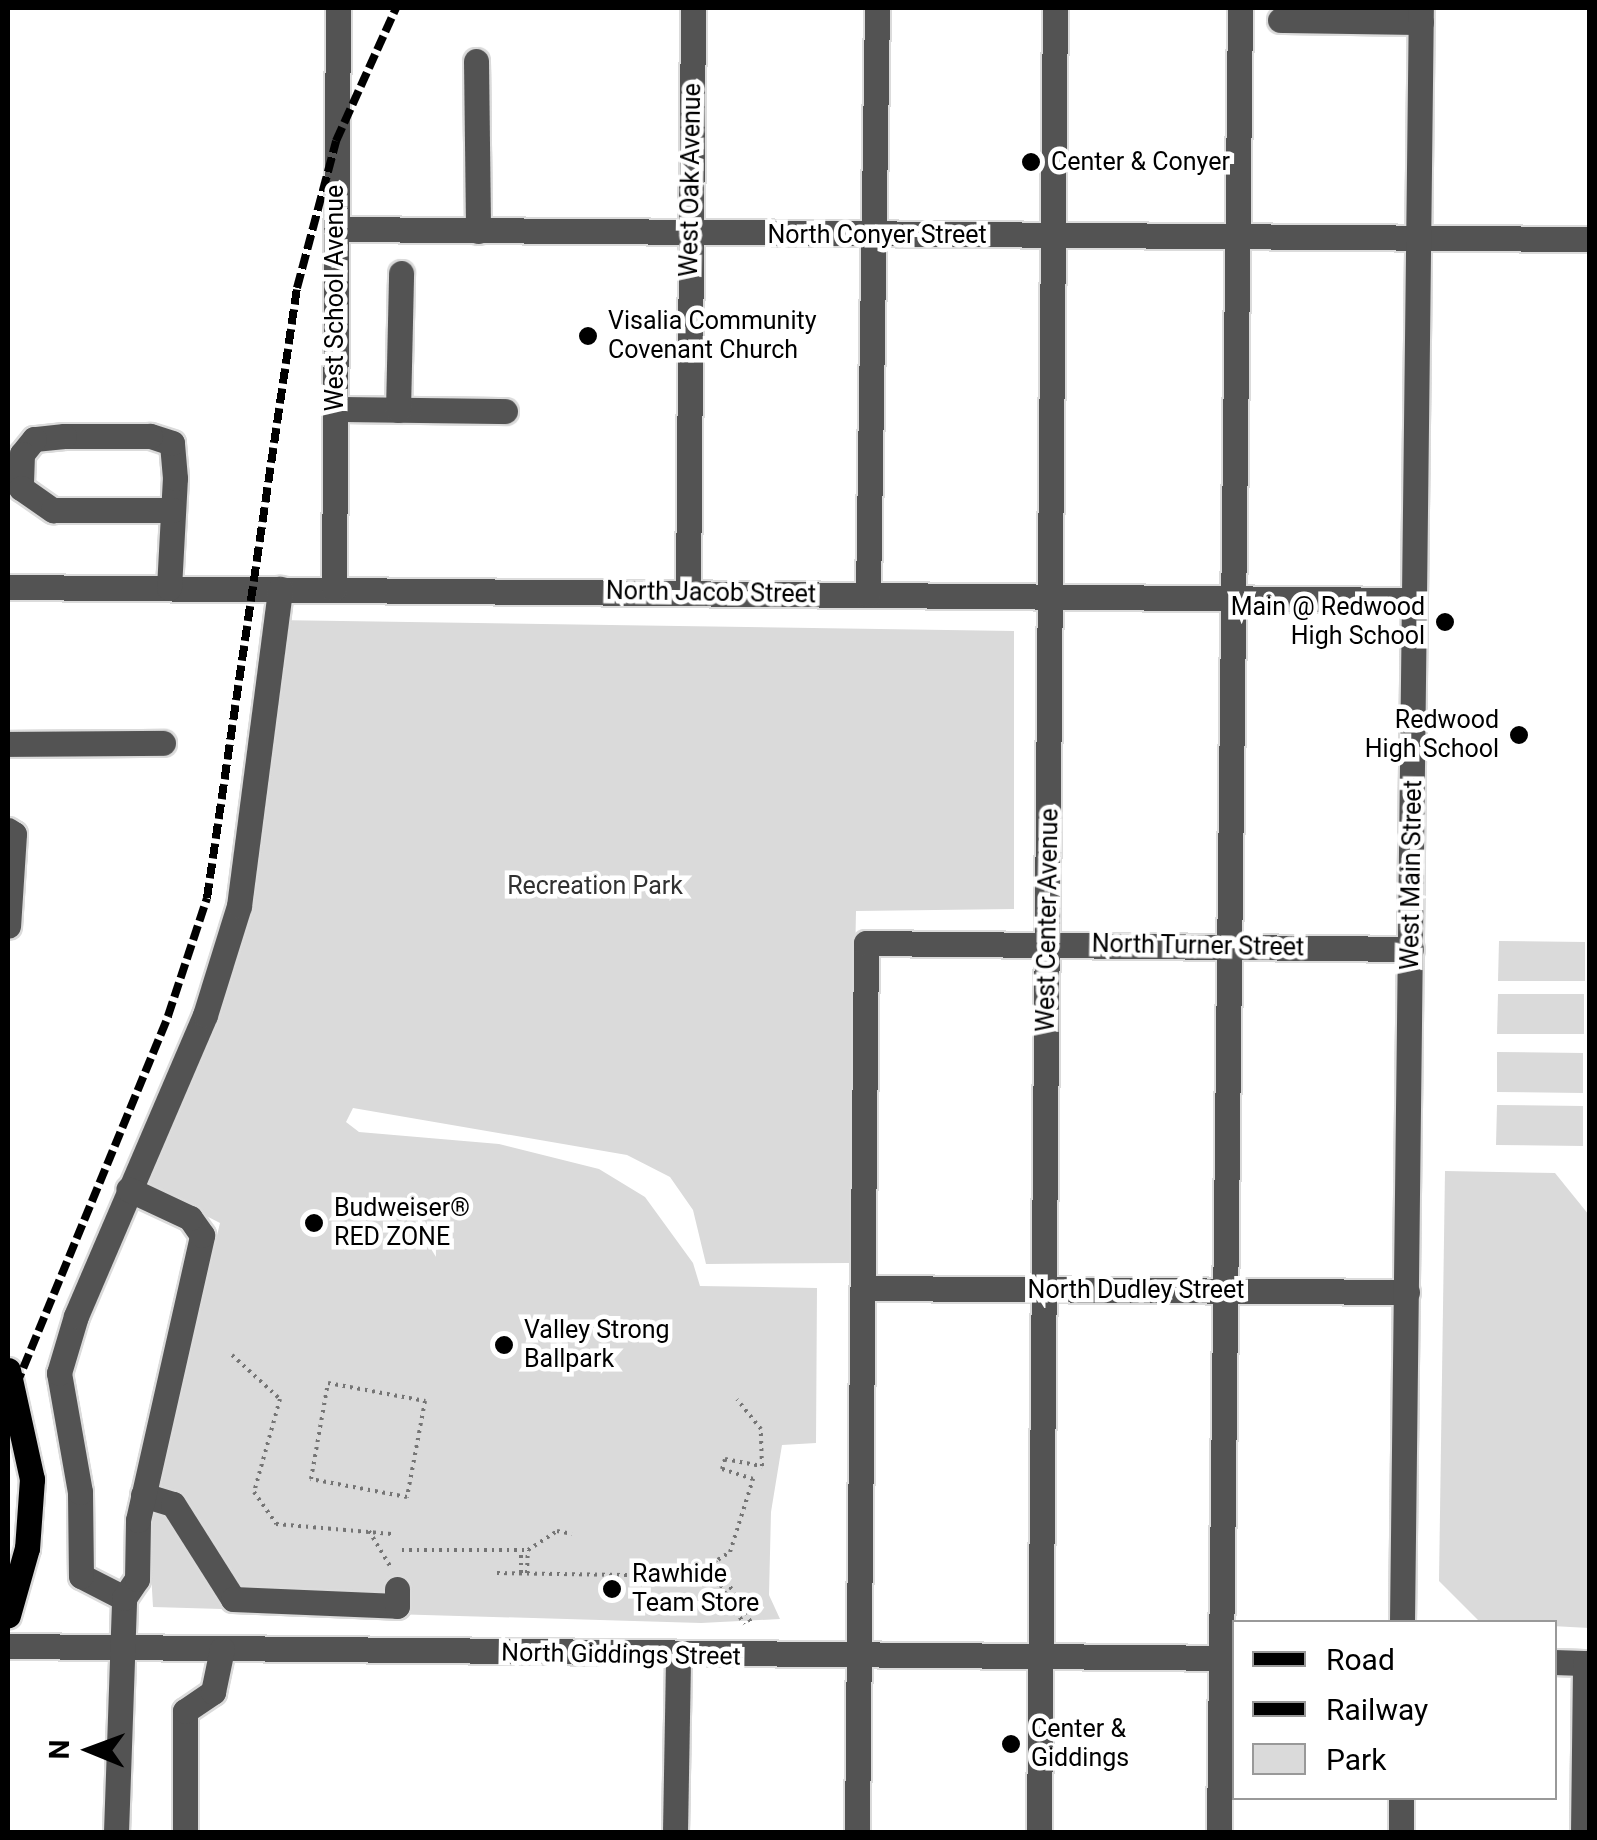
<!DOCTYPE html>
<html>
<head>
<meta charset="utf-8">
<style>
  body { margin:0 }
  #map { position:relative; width:1597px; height:1840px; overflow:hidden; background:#fff; font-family:Roboto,sans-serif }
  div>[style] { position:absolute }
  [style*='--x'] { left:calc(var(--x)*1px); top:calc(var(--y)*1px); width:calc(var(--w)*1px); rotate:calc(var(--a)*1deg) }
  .green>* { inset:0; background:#dadada }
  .path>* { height:4px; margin-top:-2px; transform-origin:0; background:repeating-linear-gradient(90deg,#757575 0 2.5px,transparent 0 7.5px) }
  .roads { filter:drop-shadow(2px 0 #dbdbdb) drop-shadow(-2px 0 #dbdbdb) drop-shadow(0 2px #dbdbdb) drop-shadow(0 -2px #dbdbdb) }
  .minor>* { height:25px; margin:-12.5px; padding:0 12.5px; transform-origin:12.5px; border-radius:12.5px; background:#535353 }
  .major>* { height:25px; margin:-12.5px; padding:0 12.5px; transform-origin:12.5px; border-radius:12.5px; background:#000 }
  .rail>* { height:8px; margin-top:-4px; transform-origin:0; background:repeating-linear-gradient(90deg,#000 0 15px,transparent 0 20px) }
  .dots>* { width:28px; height:28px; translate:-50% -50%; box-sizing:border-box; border:5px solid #fff; border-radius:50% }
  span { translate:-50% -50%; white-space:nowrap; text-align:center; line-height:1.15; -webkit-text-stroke:9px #fff; paint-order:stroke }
  .poi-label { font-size:25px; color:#000 }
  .left { translate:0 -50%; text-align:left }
  .right { translate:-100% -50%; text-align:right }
  .street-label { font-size:25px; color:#000 }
  .park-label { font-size:25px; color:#313131 }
  .frame { position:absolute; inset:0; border:10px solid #000; pointer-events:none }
  .legend { position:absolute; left:1232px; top:1620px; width:325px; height:180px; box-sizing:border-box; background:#fff; border:2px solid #999; margin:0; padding:12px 18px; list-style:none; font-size:30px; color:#000 }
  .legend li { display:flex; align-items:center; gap:20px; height:50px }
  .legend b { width:50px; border:2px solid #999 }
  .north { position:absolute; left:40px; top:1700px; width:100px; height:100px; -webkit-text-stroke:8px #fff; paint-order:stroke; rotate:271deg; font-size:28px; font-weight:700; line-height:40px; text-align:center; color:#000 }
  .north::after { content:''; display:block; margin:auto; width:35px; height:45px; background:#000; clip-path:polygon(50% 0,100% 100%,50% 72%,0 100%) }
</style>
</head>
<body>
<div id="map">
  <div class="green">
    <div style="clip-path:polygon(274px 620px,1014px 631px,1014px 909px,856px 911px,849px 1263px,706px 1264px,693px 1210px,670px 1177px,627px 1155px,353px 1108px,346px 1122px,359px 1132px,499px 1144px,599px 1169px,645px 1197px,693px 1263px,700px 1286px,817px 1288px,816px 1443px,782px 1445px,771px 1512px,769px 1595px,780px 1619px,701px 1623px,153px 1607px,148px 1521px,220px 1223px,146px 1185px,189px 1076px,245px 822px)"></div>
    <div style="clip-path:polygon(1499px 941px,1585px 942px,1585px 981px,1498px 981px)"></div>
    <div style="clip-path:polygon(1498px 994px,1584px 994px,1584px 1034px,1497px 1034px)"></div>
    <div style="clip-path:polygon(1497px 1052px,1583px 1053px,1583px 1093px,1497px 1092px)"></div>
    <div style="clip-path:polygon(1497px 1105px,1583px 1106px,1583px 1146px,1496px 1145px)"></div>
    <div style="clip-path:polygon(1445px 1171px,1555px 1173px,1589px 1215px,1589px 1628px,1480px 1622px,1439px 1581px)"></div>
  </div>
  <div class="path">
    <div style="--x:232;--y:1355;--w:65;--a:42.5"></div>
    <div style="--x:280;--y:1399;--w:97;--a:105.6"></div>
    <div style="--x:254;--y:1492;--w:39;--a:55"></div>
    <div style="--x:276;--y:1524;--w:116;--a:4.9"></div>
    <div style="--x:328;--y:1383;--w:99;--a:10.5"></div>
    <div style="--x:425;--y:1401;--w:98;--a:100.6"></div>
    <div style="--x:407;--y:1497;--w:98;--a:-169.4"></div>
    <div style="--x:311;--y:1479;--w:97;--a:-80"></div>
    <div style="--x:369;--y:1531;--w:41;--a:59"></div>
    <div style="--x:402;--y:1550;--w:126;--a:0"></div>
    <div style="--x:528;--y:1550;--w:35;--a:-33"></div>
    <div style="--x:557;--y:1531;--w:15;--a:11"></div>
    <div style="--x:715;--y:1561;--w:73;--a:59.6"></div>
    <div style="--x:709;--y:1566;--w:68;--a:58.9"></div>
    <div style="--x:497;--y:1573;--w:196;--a:0.9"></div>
    <div style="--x:693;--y:1576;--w:44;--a:-33"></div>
    <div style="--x:730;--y:1552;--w:77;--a:-72.5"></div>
    <div style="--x:753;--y:1479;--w:33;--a:-162"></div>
    <div style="--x:722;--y:1469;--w:10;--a:-73"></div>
    <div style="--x:725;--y:1459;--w:38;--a:11"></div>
    <div style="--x:762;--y:1466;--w:37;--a:-92"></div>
    <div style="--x:761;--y:1429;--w:38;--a:-129"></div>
    <div style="--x:521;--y:1573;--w:23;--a:-90"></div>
    <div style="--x:527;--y:1573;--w:23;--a:-88"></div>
  </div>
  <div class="roads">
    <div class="minor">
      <div style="--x:1280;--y:20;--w:141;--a:0.8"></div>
      <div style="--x:476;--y:61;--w:170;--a:89.3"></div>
      <div style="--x:336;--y:229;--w:1254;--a:0.46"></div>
      <div style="--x:335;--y:409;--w:170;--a:0.7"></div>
      <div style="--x:398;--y:410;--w:137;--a:-88.7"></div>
      <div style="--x:8;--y:587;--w:1406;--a:0.53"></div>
      <div style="--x:169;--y:588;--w:110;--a:-86.9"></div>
      <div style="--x:175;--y:478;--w:35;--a:-95"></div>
      <div style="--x:172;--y:443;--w:23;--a:-162"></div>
      <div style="--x:150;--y:436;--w:86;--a:180"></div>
      <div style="--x:64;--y:436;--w:30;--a:174"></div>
      <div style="--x:34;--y:439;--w:19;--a:129"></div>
      <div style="--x:22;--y:454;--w:34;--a:92"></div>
      <div style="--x:21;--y:488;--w:39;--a:35"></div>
      <div style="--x:53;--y:510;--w:120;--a:0"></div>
      <div style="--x:334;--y:589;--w:581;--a:-89.61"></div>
      <div style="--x:688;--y:593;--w:585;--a:-89.51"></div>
      <div style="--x:868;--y:594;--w:586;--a:-89.12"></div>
      <div style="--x:8;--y:744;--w:155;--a:-0.4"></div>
      <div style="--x:8;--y:830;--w:7;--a:34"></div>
      <div style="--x:14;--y:834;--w:92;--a:93.7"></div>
      <div style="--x:864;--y:1288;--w:543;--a:0.42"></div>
      <div style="--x:143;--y:1495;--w:31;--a:17"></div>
      <div style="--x:173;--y:1504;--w:112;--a:57.7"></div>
      <div style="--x:233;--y:1599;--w:164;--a:2.4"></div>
      <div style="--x:397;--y:1606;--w:17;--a:-90"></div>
      <div style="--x:124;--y:1598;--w:48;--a:-152.9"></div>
      <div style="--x:81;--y:1576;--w:84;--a:-90.7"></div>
      <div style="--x:80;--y:1492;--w:121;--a:-100"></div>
      <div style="--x:59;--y:1373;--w:59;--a:-73.4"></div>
      <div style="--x:76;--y:1316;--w:327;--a:-66.8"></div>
      <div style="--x:205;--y:1015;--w:114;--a:-72.7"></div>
      <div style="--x:239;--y:906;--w:320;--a:-82.6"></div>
      <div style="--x:1402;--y:1622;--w:1614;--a:-89.33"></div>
      <div style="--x:8;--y:1646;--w:1226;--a:0.56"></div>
      <div style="--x:1554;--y:1662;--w:36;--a:2"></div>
      <div style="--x:116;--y:1832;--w:234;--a:-88"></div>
      <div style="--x:124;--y:1598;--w:23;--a:-56"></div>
      <div style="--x:137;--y:1579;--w:59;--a:-89"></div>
      <div style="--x:138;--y:1520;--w:292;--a:-77.3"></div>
      <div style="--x:202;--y:1235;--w:21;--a:-125"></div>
      <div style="--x:190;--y:1218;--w:68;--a:-154.9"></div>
      <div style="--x:185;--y:1832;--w:121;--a:-90"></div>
      <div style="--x:185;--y:1711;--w:34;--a:-34"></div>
      <div style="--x:213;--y:1692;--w:44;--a:-78.2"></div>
      <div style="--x:675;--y:1832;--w:176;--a:-89"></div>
      <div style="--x:857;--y:1832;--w:889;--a:-89.42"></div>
      <div style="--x:866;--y:943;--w:545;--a:0.63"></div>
      <div style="--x:1039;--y:1832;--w:1824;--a:-89.5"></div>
      <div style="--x:1219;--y:1832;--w:1824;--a:-89.34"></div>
      <div style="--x:1401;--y:1832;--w:34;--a:-90"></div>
      <div style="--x:1583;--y:1832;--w:169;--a:-89.3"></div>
    </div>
    <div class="major">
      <div style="--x:8;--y:1370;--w:112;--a:77.6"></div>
      <div style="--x:32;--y:1479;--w:69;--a:94.1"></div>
      <div style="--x:27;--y:1548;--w:70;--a:105.8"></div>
    </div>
  </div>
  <div class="rail">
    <div style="--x:8;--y:1405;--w:421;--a:-67.6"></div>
    <div style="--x:168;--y:1016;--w:124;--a:-71.7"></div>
    <div style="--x:207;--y:898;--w:617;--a:-81.61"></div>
    <div style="--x:297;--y:288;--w:152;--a:-75.1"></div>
    <div style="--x:336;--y:141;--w:146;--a:-65.7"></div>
  </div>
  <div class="dots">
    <div style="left:1031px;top:162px;background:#000"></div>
    <div style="left:588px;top:336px;background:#000"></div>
    <div style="left:1445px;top:622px;background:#000"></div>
    <div style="left:1519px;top:735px;background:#000"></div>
    <div style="left:314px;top:1223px;background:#000"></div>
    <div style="left:504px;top:1345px;background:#000"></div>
    <div style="left:612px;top:1589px;background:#000"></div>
    <div style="left:1011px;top:1744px;background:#000"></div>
  </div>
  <div class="poi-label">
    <span class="left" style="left:1051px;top:162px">Center &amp; Conyer</span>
    <span class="left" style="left:608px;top:336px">Visalia Community<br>Covenant Church</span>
    <span class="right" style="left:1425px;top:622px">Main @ Redwood<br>High School</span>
    <span class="right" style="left:1499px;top:735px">Redwood<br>High School</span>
    <span class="left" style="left:334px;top:1223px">Budweiser®<br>RED ZONE</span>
    <span class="left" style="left:524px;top:1345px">Valley Strong<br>Ballpark</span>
    <span class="left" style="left:632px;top:1589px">Rawhide<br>Team Store</span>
    <span class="left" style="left:1031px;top:1744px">Center &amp;<br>Giddings</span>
  </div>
  <div class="street-label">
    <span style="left:691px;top:180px;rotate:-89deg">West Oak Avenue</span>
    <span style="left:877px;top:235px">North Conyer Street</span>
    <span style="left:335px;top:298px;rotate:-90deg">West School Avenue</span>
    <span style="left:711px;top:593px;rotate:1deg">North Jacob Street</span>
    <span style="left:1412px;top:875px;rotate:-89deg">West Main Street</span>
    <span style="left:1048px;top:920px;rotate:-89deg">West Center Avenue</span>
    <span style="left:1198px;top:946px;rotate:1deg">North Turner Street</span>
    <span style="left:1136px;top:1290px">North Dudley Street</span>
    <span style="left:621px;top:1655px;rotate:1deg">North Giddings Street</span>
  </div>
  <div class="park-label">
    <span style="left:595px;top:886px">Recreation Park</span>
  </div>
  <div class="frame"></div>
  <ul class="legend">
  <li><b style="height:12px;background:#000"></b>Road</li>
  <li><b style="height:12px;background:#000"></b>Railway</li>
  <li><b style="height:28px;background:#dadada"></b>Park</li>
  </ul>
  <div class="north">N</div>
</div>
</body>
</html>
